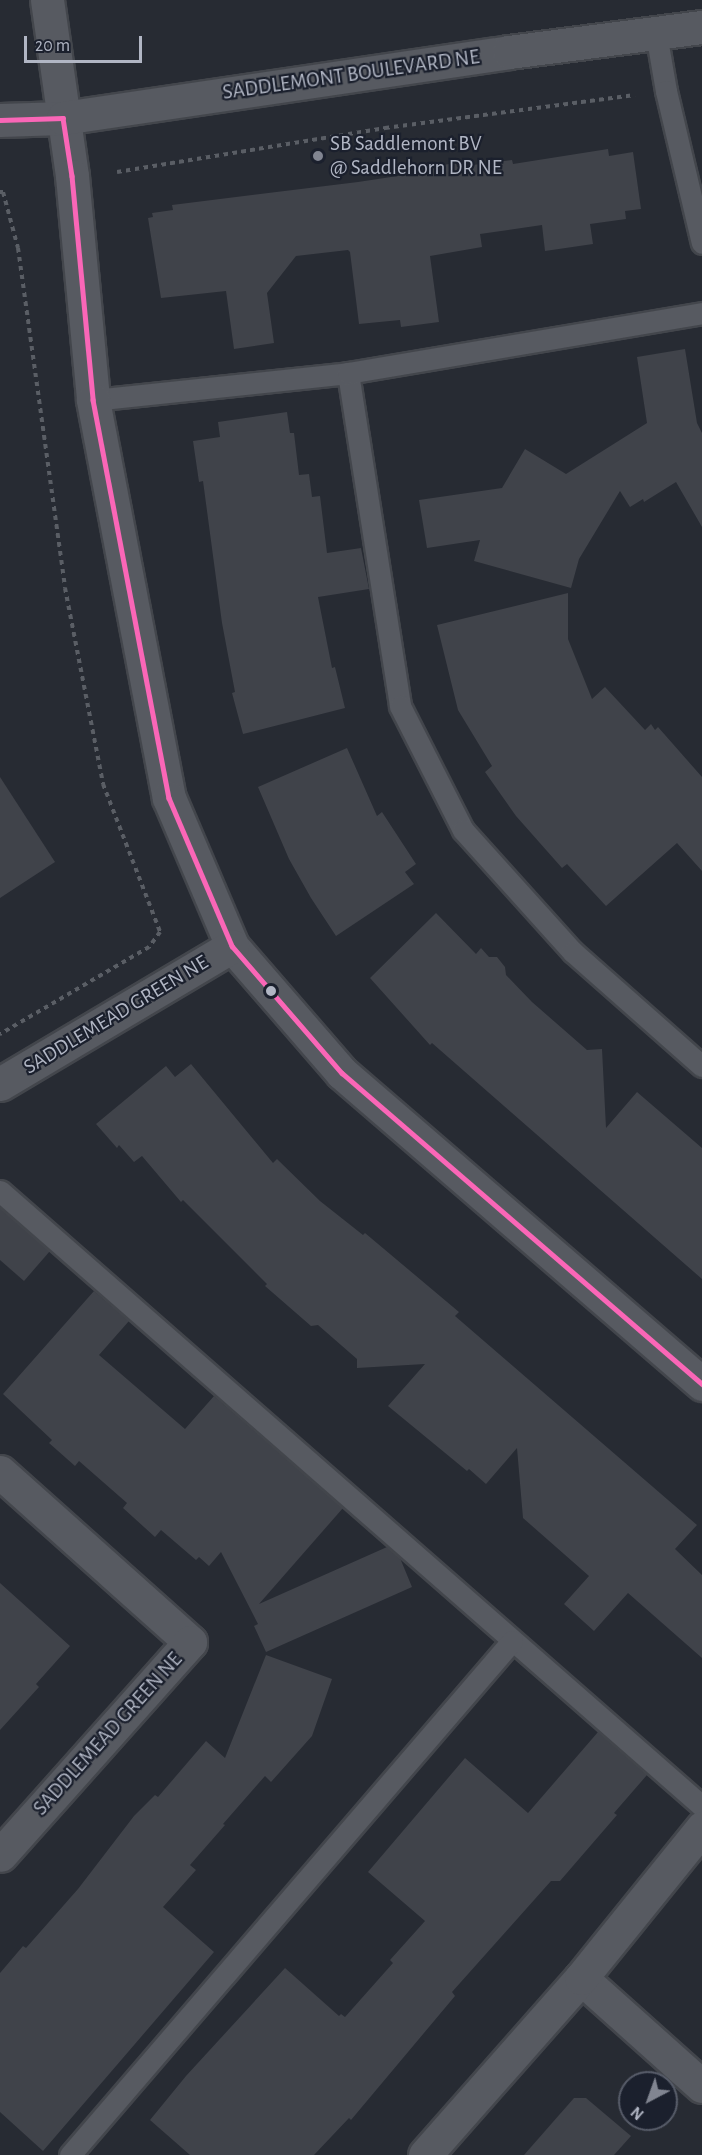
<!DOCTYPE html>
<html>
<head>
<meta charset="utf-8">
<style>
  body { margin:0 }
  #map { position:relative; width:702px; height:2155px; overflow:hidden; background:#272b33; font-family:"Alegreya Sans",sans-serif }
  div>[style] { position:absolute }
  [style*='--x'] { left:calc(var(--x)*1px); top:calc(var(--y)*1px); width:calc(var(--w)*1px); rotate:calc(var(--a)*1deg) }
  .building>* { inset:0; background:#40434a }
  .path>* { height:4px; margin-top:-2px; transform-origin:0; background:repeating-linear-gradient(90deg,#5a5e65 0 4.5px,transparent 0 9px) }
  .roads { filter:drop-shadow(2px 0 #43464c) drop-shadow(-2px 0 #43464c) drop-shadow(0 2px #43464c) drop-shadow(0 -2px #43464c) }
  .service>* { height:21px; margin:-10.5px; padding:0 10.5px; transform-origin:10.5px; border-radius:10.5px; background:#575a61 }
  .minor>* { height:33px; margin:-16.5px; padding:0 16.5px; transform-origin:16.5px; border-radius:16.5px; background:#575a61 }
  .tertiary>* { height:33px; margin:-16.5px; padding:0 16.5px; transform-origin:16.5px; border-radius:16.5px; background:#575a61 }
  .bus-1>* { height:4.5px; margin:-2.25px; padding:0 2.25px; transform-origin:2.25px; border-radius:2.25px; background:#fa66b7 }
  .dots>* { width:16px; height:16px; translate:-50% -50%; box-sizing:border-box; border:3px solid #1b202d; border-radius:50% }
  span { translate:-50% -50%; white-space:nowrap; text-align:center; line-height:1.15; -webkit-text-stroke:4.5px #1b202d; paint-order:stroke }
  .street-label { font-size:21px; color:#b1b6c4 }
  .poi-label { font-size:21px; color:#b1b6c4 }
  .left { translate:0 -50%; text-align:left }
  .north { position:absolute; left:618px; top:2071px; width:60px; height:60px; box-sizing:border-box; background:#1b202d; border:2px solid #575c69; border-radius:50%; rotate:221deg; font-size:16px; font-weight:700; line-height:24px; text-align:center; color:#b1b6c4 }
  .north::after { content:''; display:block; margin:auto; width:21px; height:27px; background:#818591; clip-path:polygon(50% 0,100% 100%,50% 72%,0 100%) }
  .scale { position:absolute; left:24px; top:36px; width:118px; height:27px; box-sizing:border-box; border:3px solid #b1b6c4; border-top:0; padding-left:8px; font-size:18px; line-height:21px; white-space:nowrap; color:#b1b6c4; -webkit-text-stroke:4px #1b202d; paint-order:stroke }
</style>
</head>
<body>
<div id="map">
  <div class="building">
    <div style="clip-path:polygon(608px 149px,609px 156px,633px 152px,641px 209px,625px 211px,626px 219px,590px 224px,593px 244px,545px 251px,542px 225px,480px 234px,482px 247px,430px 256px,439px 322px,401px 327px,400px 320px,359px 324px,350px 252px,348px 250px,296px 256px,267px 293px,274px 343px,234px 349px,226px 291px,161px 298px,148px 218px,153px 217px,152px 213px,173px 210px,172px 205px,358px 182px,424px 172px,423px 168px,456px 163px,457px 167px,512px 160px,513px 164px)"></div>
    <div style="clip-path:polygon(685px 349px,697px 423px,702px 433px,702px 527px,676px 482px,644px 502px,643px 499px,630px 507px,620px 491px,579px 559px,571px 588px,474px 561px,480px 540px,427px 548px,419px 500px,502px 488px,525px 449px,566px 474px,647px 423px,637px 357px)"></div>
    <div style="clip-path:polygon(287px 412px,290px 433px,294px 433px,299px 475px,309px 474px,312px 497px,320px 496px,327px 553px,361px 548px,369px 589px,318px 597px,332px 668px,335px 667px,345px 708px,243px 734px,232px 693px,235px 692px,222px 623px,203px 481px,199px 482px,193px 441px,220px 437px,218px 422px)"></div>
    <div style="clip-path:polygon(568px 593px,568px 639px,592px 699px,605px 687px,645px 730px,651px 724px,655px 730px,658px 727px,702px 777px,702px 871px,677px 843px,606px 906px,567px 864px,562px 868px,516px 816px,485px 772px,492px 766px,458px 710px,437px 625px)"></div>
    <div style="clip-path:polygon(347px 748px,377px 816px,382px 812px,416px 864px,405px 872px,414px 884px,336px 936px,311px 898px,289px 859px,258px 787px)"></div>
    <div style="clip-path:polygon(0 777px,55px 862px,0 898px)"></div>
    <div style="clip-path:polygon(436px 913px,476px 954px,481px 948px,489px 957px,497px 957px,505px 967px,506px 975px,532px 1002px,587px 1050px,602px 1049px,606px 1128px,637px 1092px,702px 1148px,702px 1279px,432px 1043px,430px 1045px,370px 978px)"></div>
    <div style="clip-path:polygon(191px 1064px,273px 1163px,277px 1159px,320px 1201px,363px 1235px,365px 1233px,459px 1312px,455px 1316px,697px 1525px,675px 1549px,702px 1575px,702px 1658px,628px 1593px,594px 1631px,564px 1604px,589px 1576px,523px 1518px,517px 1448px,486px 1484px,469px 1469px,467px 1471px,388px 1406px,425px 1364px,357px 1368px,357px 1359px,318px 1325px,311px 1326px,265px 1286px,267px 1284px,183px 1200px,181px 1202px,142px 1156px,134px 1162px,119px 1145px,117px 1148px,96px 1124px,166px 1066px,175px 1077px)"></div>
    <div style="clip-path:polygon(0 1208px,50px 1251px,24px 1281px,0 1260px)"></div>
    <div style="clip-path:polygon(94px 1291px,129px 1321px,99px 1355px,185px 1429px,214px 1396px,343px 1508px,259px 1604px,387px 1547px,400px 1558px,412px 1587px,266px 1652px,254px 1626px,258px 1624px,221px 1552px,209px 1566px,199px 1557px,196px 1560px,161px 1530px,155px 1537px,123px 1508px,127px 1503px,79px 1461px,75px 1466px,49px 1443px,52px 1440px,3px 1394px)"></div>
    <div style="clip-path:polygon(0 1583px,70px 1646px,36px 1684px,39px 1687px,0 1730px)"></div>
    <div style="clip-path:polygon(266px 1655px,332px 1679px,312px 1736px,271px 1782px,265px 1776px,223px 1824px,225px 1825px,190px 1865px,196px 1870px,163px 1907px,214px 1952px,43px 2151px,0 2112px,0 1973px,23px 1946px,26px 1948px,78px 1889px,134px 1816px,155px 1795px,158px 1797px,206px 1741px,225px 1758px)"></div>
    <div style="clip-path:polygon(598px 1732px,647px 1775px,614px 1813px,617px 1815px,560px 1881px,551px 1881px,452px 1992px,455px 1996px,351px 2120px,349px 2118px,314px 2155px,190px 2155px,150px 2120px,186px 2076px,285px 1968px,339px 2016px,341px 2014px,345px 2017px,393px 1963px,390px 1960px,425px 1921px,368px 1872px,465px 1758px,528px 1813px)"></div>
    <div style="clip-path:polygon(574px 2098px,586px 2098px,631px 2136px,614px 2155px,524px 2155px)"></div>
  </div>
  <div class="path">
    <div style="--x:117;--y:172;--w:272;--a:-9.3"></div>
    <div style="--x:385;--y:128;--w:252;--a:-7.5"></div>
    <div style="--x:0;--y:192;--w:3;--a:0"></div>
    <div style="--x:3;--y:192;--w:58;--a:75"></div>
    <div style="--x:18;--y:248;--w:343;--a:82.1"></div>
    <div style="--x:65;--y:588;--w:200;--a:79"></div>
    <div style="--x:103;--y:784;--w:159;--a:68.9"></div>
    <div style="--x:160;--y:932;--w:19;--a:126"></div>
    <div style="--x:149;--y:947;--w:173;--a:149.7"></div>
  </div>
  <div class="roads">
    <div class="service">
      <div style="--x:656;--y:33;--w:59;--a:80.2"></div>
      <div style="--x:666;--y:91;--w:156;--a:76.7"></div>
      <div style="--x:348;--y:373;--w:337;--a:81.1"></div>
      <div style="--x:400;--y:706;--w:139;--a:63.1"></div>
      <div style="--x:463;--y:830;--w:164;--a:48"></div>
      <div style="--x:573;--y:952;--w:172;--a:41.5"></div>
      <div style="--x:93;--y:400;--w:256;--a:-6"></div>
      <div style="--x:348;--y:373;--w:359;--a:-9.6"></div>
      <div style="--x:0;--y:1191;--w:933;--a:41.22"></div>
      <div style="--x:70;--y:2155;--w:678;--a:-49.31"></div>
    </div>
    <div class="minor">
      <div style="--x:47;--y:0;--w:178;--a:81.9"></div>
      <div style="--x:72;--y:176;--w:225;--a:84.6"></div>
      <div style="--x:93;--y:400;--w:405;--a:79.2"></div>
      <div style="--x:169;--y:798;--w:161;--a:66.9"></div>
      <div style="--x:232;--y:946;--w:168;--a:49.1"></div>
      <div style="--x:342;--y:1073;--w:476;--a:40.8"></div>
      <div style="--x:0;--y:1084;--w:270;--a:-30.7"></div>
      <div style="--x:0;--y:1472;--w:255;--a:41.8"></div>
      <div style="--x:190;--y:1642;--w:285;--a:131.7"></div>
      <div style="--x:581;--y:1978;--w:162;--a:41.8"></div>
      <div style="--x:425;--y:2155;--w:236;--a:-48.6"></div>
      <div style="--x:581;--y:1978;--w:193;--a:-51.1"></div>
    </div>
    <div class="tertiary">
      <div style="--x:0;--y:120;--w:63;--a:-1.8"></div>
      <div style="--x:63;--y:118;--w:451;--a:-8.4"></div>
      <div style="--x:509;--y:52;--w:195;--a:-7.4"></div>
    </div>
  </div>
  <div class="bus-1">
    <div style="--x:0;--y:120;--w:63;--a:-1.8"></div>
    <div style="--x:63;--y:118;--w:59;--a:81.2"></div>
    <div style="--x:72;--y:176;--w:225;--a:84.6"></div>
    <div style="--x:93;--y:400;--w:405;--a:79.2"></div>
    <div style="--x:169;--y:798;--w:161;--a:66.9"></div>
    <div style="--x:232;--y:946;--w:168;--a:49.1"></div>
    <div style="--x:342;--y:1073;--w:476;--a:40.8"></div>
  </div>
  <div class="dots">
    <div style="left:318px;top:156px;background:#818591"></div>
    <div style="left:271px;top:991px;background:#b1b6c4"></div>
  </div>
  <div class="street-label">
    <span style="left:351px;top:75px;rotate:-8deg">SADDLEMONT BOULEVARD NE</span>
    <span style="left:116px;top:1015px;rotate:-31deg">SADDLEMEAD GREEN NE</span>
    <span style="left:108px;top:1734px;rotate:-48deg">SADDLEMEAD GREEN NE</span>
  </div>
  <div class="poi-label">
    <span class="left" style="left:330px;top:156px">SB Saddlemont BV<br>@ Saddlehorn DR NE</span>
  </div>
  <div class="north">N</div>
  <div class="scale">20 m</div>
</div>
</body>
</html>
